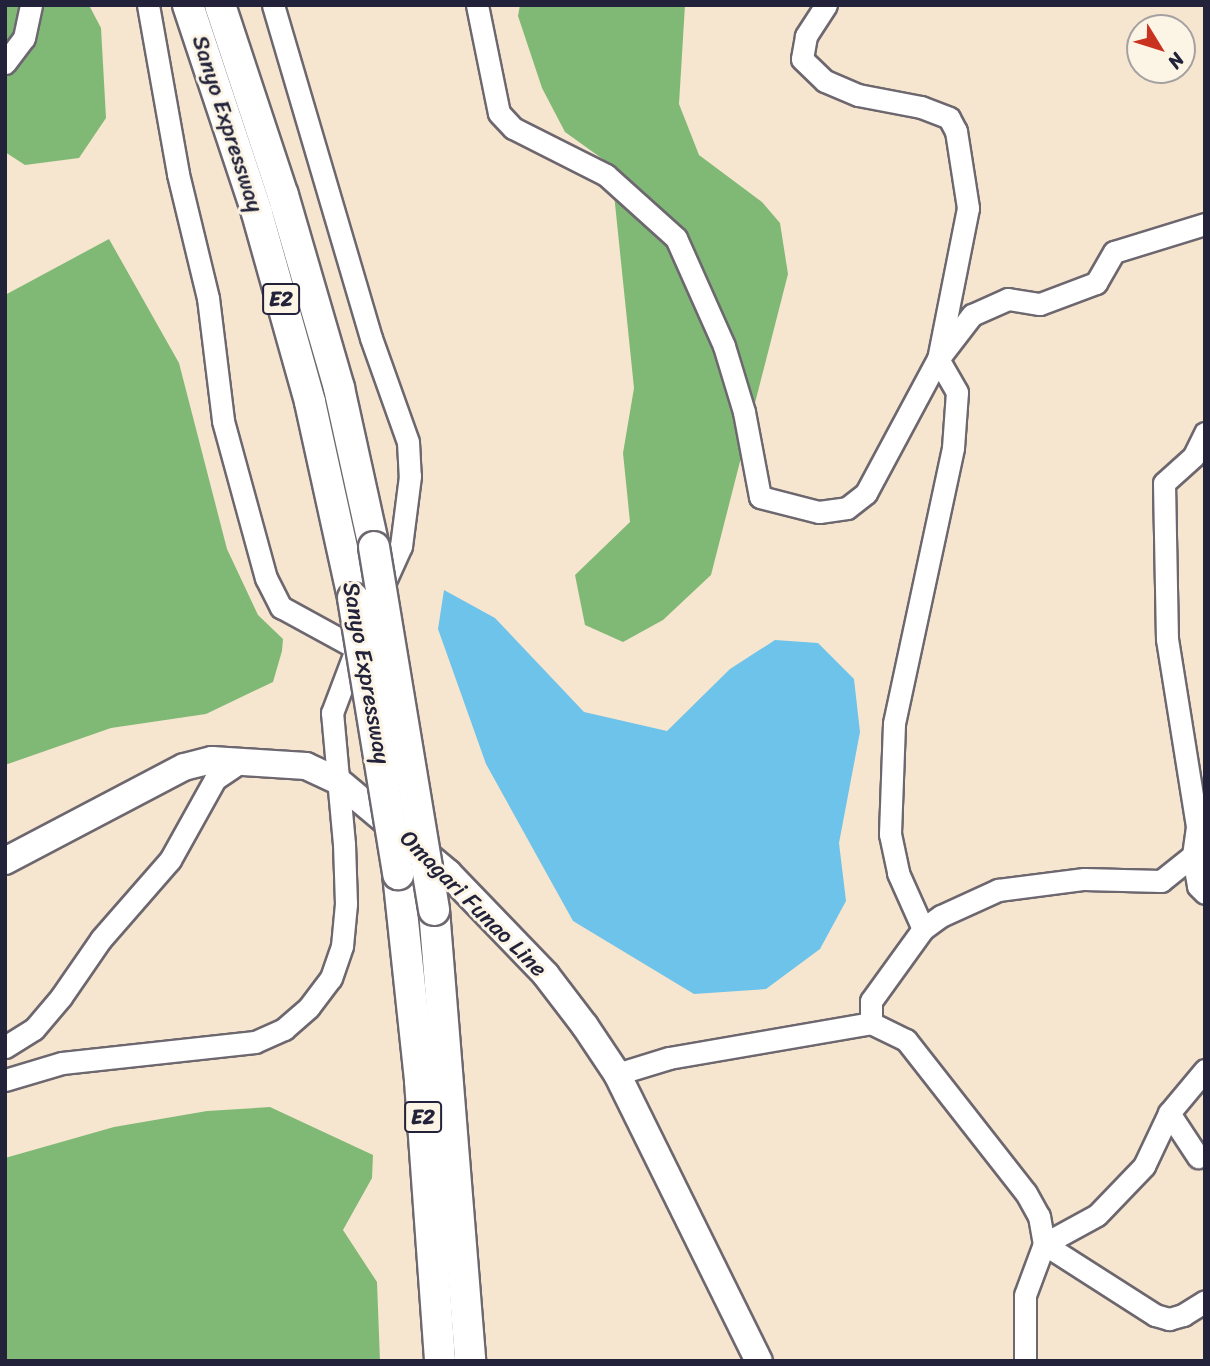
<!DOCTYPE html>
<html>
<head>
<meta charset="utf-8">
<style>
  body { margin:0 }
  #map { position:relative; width:1210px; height:1366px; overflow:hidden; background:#f7e6cf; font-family:Sriracha,sans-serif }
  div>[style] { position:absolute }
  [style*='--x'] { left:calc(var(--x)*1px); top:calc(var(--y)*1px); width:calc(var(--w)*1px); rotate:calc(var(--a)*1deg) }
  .forest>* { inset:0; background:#80b976 }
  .water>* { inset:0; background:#6dc3ea }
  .roads { filter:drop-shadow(2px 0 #6d676f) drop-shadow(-2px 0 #6d676f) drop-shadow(0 2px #6d676f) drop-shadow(0 -2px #6d676f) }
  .minor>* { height:21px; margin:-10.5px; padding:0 10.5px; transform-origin:10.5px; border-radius:10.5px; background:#fff }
  .major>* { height:26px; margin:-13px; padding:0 13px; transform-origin:13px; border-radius:13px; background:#fff }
  .highway>* { height:30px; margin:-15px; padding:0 15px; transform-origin:15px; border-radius:15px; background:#fff }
  .bridges { filter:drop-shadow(2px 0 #6d676f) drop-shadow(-2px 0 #6d676f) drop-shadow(0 2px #6d676f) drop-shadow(0 -2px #6d676f) }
  .highway-bridge>* { height:30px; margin:-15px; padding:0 15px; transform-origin:15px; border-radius:15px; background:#fff }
  span { translate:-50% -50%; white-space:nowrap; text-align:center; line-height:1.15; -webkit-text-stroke:6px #fcf5e5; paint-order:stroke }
  .shield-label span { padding:2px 5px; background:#fcf5e5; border:2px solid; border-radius:5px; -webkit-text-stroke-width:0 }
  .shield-label { font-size:21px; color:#22223b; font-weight:700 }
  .street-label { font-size:23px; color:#22223b }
  .frame { position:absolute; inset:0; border:7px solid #22223b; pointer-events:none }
  .north { position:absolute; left:1126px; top:14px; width:70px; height:70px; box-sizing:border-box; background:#fcf5e5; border:2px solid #a5a1a1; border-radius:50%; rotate:128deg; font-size:19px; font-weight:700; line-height:28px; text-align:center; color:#22223b }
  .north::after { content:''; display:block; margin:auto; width:24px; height:32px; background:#c8321e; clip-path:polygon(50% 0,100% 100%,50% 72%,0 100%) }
</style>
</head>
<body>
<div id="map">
  <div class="forest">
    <div style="clip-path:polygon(5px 5px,89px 5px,101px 28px,106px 118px,79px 158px,25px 165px,5px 152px)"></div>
    <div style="clip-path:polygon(520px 5px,685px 5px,679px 104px,699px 155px,762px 202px,780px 223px,788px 274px,711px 575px,663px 620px,623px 642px,585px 625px,575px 575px,630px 522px,623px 453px,634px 388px,611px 165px,565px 132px,542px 88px,518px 16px)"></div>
    <div style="clip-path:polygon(109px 239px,179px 363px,227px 549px,258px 615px,283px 639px,282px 651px,273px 682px,206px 714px,111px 728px,5px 765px,5px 295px)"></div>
    <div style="clip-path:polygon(270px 1107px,373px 1155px,372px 1178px,343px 1230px,377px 1282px,380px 1361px,5px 1361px,5px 1158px,114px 1127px,207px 1111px)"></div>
  </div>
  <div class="water">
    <div style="clip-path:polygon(444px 590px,495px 618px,584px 712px,667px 731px,730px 669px,775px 640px,818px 643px,854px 679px,860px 732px,839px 843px,846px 901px,820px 949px,766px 989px,694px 994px,573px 921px,486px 764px,438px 629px)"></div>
  </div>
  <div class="roads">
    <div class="minor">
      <div style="--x:148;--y:5;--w:172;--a:79.9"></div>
      <div style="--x:178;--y:174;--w:128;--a:76.4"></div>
      <div style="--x:208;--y:298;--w:124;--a:83"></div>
      <div style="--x:223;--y:421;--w:163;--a:74.7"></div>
      <div style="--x:266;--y:578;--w:33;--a:63"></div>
      <div style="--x:281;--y:607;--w:85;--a:28.7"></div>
      <div style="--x:273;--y:5;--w:347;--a:73.6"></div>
      <div style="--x:371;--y:338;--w:110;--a:70.4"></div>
      <div style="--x:408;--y:442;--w:34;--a:87"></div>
      <div style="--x:410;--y:476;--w:71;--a:97.3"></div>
      <div style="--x:401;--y:546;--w:48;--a:114.4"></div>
      <div style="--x:477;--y:5;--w:110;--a:78.5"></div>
      <div style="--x:499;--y:113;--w:21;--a:47"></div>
      <div style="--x:513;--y:128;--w:104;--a:26.8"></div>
      <div style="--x:606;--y:175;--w:94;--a:42"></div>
      <div style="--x:676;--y:238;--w:118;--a:66"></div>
      <div style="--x:724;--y:346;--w:69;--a:73.1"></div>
      <div style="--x:744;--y:412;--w:86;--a:79.3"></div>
      <div style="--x:760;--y:497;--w:61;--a:14.3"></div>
      <div style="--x:819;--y:512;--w:28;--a:-8"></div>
      <div style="--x:847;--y:508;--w:24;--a:-38"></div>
      <div style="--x:866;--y:493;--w:152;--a:-61.8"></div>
      <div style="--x:938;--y:359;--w:56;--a:-52.3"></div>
      <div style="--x:972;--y:315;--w:39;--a:-24"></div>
      <div style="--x:1008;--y:299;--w:32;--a:9"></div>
      <div style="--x:1040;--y:304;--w:60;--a:-20.6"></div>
      <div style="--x:1096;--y:283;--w:36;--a:-60"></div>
      <div style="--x:1114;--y:252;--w:95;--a:-17.1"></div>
      <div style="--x:826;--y:5;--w:37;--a:123"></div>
      <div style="--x:806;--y:36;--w:23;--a:100"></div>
      <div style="--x:802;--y:59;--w:32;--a:44"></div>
      <div style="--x:825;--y:81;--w:36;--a:23"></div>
      <div style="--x:858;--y:95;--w:64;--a:10.8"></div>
      <div style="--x:921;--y:107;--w:30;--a:21"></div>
      <div style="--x:949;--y:118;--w:15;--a:62"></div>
      <div style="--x:956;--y:131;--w:78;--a:81.1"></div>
      <div style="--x:968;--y:208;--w:154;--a:101.2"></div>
      <div style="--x:938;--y:359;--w:38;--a:60"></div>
      <div style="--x:957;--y:392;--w:56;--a:94.1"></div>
      <div style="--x:953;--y:448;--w:282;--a:102.1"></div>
      <div style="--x:894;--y:724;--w:110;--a:92.1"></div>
      <div style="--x:890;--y:834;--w:40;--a:78"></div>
      <div style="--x:898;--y:873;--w:61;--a:65.9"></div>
      <div style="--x:5;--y:63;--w:31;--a:-53"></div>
      <div style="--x:24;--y:38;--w:34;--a:-78"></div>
      <div style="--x:1205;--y:433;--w:25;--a:116"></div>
      <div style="--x:1194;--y:456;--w:40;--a:138"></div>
      <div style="--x:1164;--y:483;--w:156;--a:88.9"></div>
      <div style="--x:1167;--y:639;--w:190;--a:80.9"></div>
      <div style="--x:1197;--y:827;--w:30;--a:98"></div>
      <div style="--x:1193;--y:857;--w:29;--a:80"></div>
      <div style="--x:1198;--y:886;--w:10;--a:45"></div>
      <div style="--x:871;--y:1023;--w:22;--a:-90"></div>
      <div style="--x:871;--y:1001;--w:89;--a:-54.2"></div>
      <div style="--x:923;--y:929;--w:22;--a:-36"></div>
      <div style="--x:941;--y:916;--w:63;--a:-24.5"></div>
      <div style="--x:998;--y:890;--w:87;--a:-7.3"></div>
      <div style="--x:1084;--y:879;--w:77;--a:1.5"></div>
      <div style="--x:1161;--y:881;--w:51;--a:-38.7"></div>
      <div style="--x:5;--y:1047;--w:34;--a:-32"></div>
      <div style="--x:34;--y:1029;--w:42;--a:-49.8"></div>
      <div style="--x:61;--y:997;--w:70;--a:-55.4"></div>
      <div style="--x:101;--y:939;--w:105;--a:-48.9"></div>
      <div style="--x:170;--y:860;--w:93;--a:-60.9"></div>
      <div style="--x:215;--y:779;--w:34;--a:-34"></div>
      <div style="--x:617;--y:1074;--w:54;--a:-17.1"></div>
      <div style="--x:669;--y:1058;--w:205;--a:-9.8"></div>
      <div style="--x:871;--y:1023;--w:39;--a:26"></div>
      <div style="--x:906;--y:1040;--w:194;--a:51.9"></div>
      <div style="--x:1026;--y:1193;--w:26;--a:61"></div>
      <div style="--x:1039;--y:1216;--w:28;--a:80"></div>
      <div style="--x:1044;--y:1244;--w:54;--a:110.4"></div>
      <div style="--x:1025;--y:1295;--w:66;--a:90"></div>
      <div style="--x:5;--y:1080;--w:59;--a:-16.6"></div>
      <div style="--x:62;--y:1063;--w:194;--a:-6.2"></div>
      <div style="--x:255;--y:1042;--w:32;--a:-24"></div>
      <div style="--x:284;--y:1029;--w:33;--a:-41"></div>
      <div style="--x:309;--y:1007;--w:36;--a:-53"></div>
      <div style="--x:331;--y:978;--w:34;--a:-71"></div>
      <div style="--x:342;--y:946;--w:42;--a:-84.6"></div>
      <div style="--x:346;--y:904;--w:60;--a:-91.9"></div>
      <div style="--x:344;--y:844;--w:132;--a:-95.2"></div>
      <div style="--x:332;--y:713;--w:79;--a:-69.3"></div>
      <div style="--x:1169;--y:1113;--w:53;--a:56.6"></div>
      <div style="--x:1044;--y:1244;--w:60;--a:-28.7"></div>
      <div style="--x:1097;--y:1215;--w:68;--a:-46.2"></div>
      <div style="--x:1144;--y:1166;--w:59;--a:-64.7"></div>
      <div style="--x:1169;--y:1113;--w:56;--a:-50.1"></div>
      <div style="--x:1044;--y:1244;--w:132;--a:32.6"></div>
      <div style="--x:1155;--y:1315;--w:15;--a:16"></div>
      <div style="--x:1169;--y:1319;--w:15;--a:-16"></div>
      <div style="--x:1183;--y:1315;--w:26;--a:-32"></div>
    </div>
    <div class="major">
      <div style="--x:5;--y:861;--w:202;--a:-27.7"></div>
      <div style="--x:184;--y:767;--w:29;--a:-14"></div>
      <div style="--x:212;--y:760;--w:94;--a:3.7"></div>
      <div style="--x:306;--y:766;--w:35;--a:25"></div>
      <div style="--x:338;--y:781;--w:143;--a:39.9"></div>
      <div style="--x:448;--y:873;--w:141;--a:46.1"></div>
      <div style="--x:546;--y:975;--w:64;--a:52.6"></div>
      <div style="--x:585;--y:1026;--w:58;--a:56.3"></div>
      <div style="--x:617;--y:1074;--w:320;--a:63.7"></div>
    </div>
    <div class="highway">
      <div style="--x:188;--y:5;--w:219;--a:71.6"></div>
      <div style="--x:257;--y:213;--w:196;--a:74.3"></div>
      <div style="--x:310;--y:402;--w:201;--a:77.6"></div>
      <div style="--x:220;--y:5;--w:200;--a:71.7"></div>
      <div style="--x:283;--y:195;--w:201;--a:73.8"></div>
      <div style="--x:339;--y:388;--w:163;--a:77.6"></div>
      <div style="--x:398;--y:874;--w:208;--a:83.9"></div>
      <div style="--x:420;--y:1081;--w:281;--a:85.9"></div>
      <div style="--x:434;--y:910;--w:452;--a:85.4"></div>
    </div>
  </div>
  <div class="bridges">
    <div class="highway-bridge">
      <div style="--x:374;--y:547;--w:368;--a:80.6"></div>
      <div style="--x:353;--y:598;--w:280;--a:80.7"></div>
    </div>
  </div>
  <div class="shield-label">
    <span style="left:281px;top:299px">E2</span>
    <span style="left:423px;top:1117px">E2</span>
  </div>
  <div class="street-label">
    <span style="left:227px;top:124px;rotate:72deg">Sanyo Expressway</span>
    <span style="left:366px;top:673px;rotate:80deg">Sanyo Expressway</span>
    <span style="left:473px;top:904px;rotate:45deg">Omagari Funao Line</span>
  </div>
  <div class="frame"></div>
  <div class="north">N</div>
</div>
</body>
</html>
